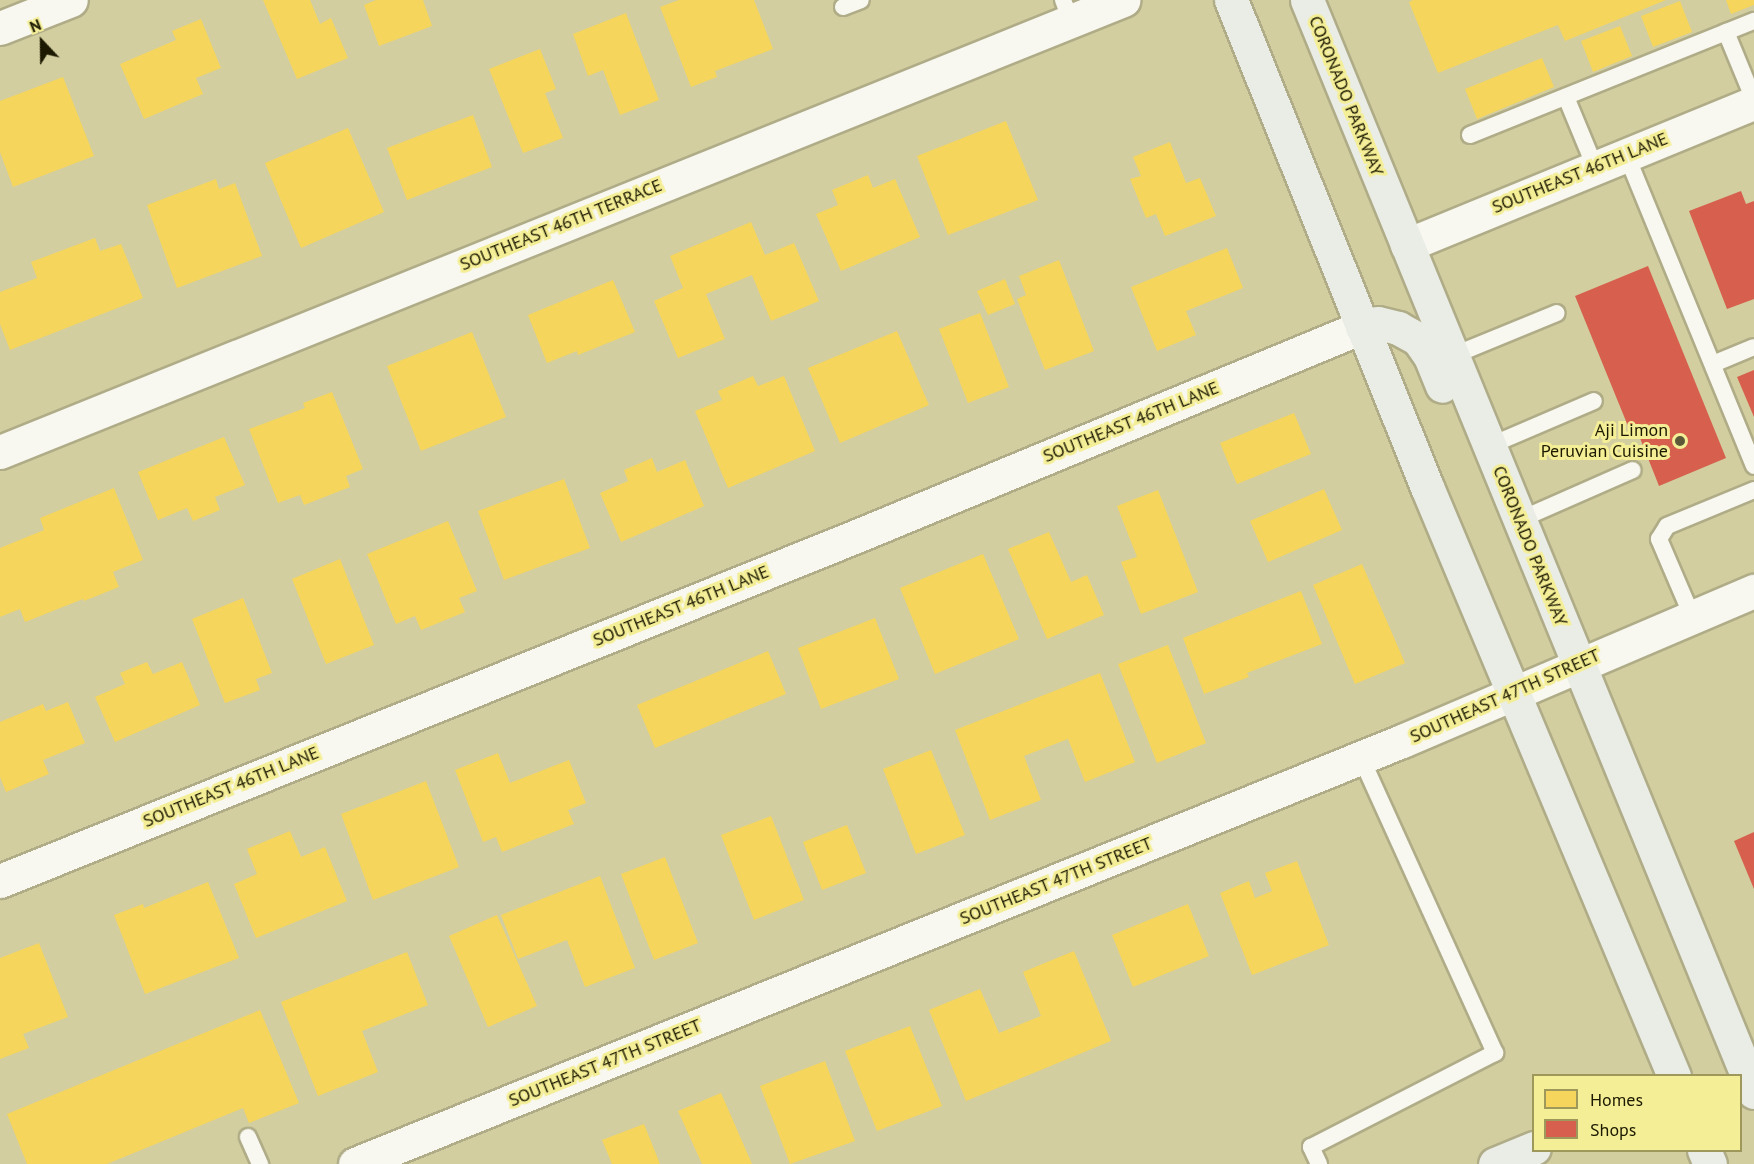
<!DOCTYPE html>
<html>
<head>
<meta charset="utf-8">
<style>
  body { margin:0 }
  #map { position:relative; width:1754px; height:1164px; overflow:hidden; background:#d2ce9f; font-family:"PT Sans",sans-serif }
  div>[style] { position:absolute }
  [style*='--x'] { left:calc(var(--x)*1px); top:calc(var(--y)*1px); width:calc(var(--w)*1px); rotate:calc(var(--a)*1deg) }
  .homes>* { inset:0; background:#f6d55c }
  .shops>* { inset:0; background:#d6604d }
  .roads { filter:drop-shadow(2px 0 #afac87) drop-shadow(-2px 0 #afac87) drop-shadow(0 2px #afac87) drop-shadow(0 -2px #afac87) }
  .lane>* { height:16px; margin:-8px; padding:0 8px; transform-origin:8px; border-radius:8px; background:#f8f8f1 }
  .street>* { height:33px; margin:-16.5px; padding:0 16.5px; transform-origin:16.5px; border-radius:16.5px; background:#f8f8f1 }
  .secondary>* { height:33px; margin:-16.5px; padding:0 16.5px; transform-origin:16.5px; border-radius:16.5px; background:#eaede6 }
  .dots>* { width:16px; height:16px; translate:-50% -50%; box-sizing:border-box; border:3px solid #f4ee97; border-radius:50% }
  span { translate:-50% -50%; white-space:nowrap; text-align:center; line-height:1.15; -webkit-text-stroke:6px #f4ee97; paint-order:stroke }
  .street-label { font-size:18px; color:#1c1901 }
  .poi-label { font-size:18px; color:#1c1901 }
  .right { translate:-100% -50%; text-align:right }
  .legend { position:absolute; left:1532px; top:1074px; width:210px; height:78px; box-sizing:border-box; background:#f4ee97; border:2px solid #9e995b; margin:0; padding:8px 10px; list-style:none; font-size:18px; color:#1c1901 }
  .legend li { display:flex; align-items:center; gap:12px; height:30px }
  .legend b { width:30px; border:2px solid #9e995b }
  .north { position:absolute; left:12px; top:12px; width:60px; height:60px; -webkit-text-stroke:4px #f4ee97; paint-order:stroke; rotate:338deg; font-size:16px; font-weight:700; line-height:24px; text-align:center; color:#1c1901 }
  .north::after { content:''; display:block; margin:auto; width:21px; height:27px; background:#1c1901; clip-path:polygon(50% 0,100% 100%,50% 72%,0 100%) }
</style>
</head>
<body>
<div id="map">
  <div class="homes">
    <div style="clip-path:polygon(263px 0,310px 0,320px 24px,331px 18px,348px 58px,297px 79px)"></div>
    <div style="clip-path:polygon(376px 0,423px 0,432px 26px,379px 46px,364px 5px)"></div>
    <div style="clip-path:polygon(679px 0,754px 0,773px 49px,715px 71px,717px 77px,691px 87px,660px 7px)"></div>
    <div style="clip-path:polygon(1413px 0,1666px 0,1565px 41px,1558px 25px,1438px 73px,1409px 2px)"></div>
    <div style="clip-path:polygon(1726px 0,1754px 0,1754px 5px,1731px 14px)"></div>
    <div style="clip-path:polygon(1680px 1px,1692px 32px,1653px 47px,1641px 16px)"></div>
    <div style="clip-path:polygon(626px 13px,659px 100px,620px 115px,603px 70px,588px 76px,573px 34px)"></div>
    <div style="clip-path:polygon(201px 19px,221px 68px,196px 78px,203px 94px,144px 119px,120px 64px,176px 40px,172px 31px)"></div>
    <div style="clip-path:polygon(1620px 26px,1632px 56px,1593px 72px,1581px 41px)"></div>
    <div style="clip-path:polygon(540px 49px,556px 89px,545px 93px,563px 138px,523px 153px,489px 69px)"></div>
    <div style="clip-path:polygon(1542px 58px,1554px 87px,1477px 119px,1465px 89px)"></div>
    <div style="clip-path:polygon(63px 77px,94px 156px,13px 187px,0 152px,0 101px)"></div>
    <div style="clip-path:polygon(473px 115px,492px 167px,407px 200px,387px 148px)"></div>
    <div style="clip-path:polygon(1006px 121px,1038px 200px,948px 235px,917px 156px)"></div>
    <div style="clip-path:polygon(348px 128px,384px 212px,301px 248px,265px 163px)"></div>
    <div style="clip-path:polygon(1170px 142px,1186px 183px,1200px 178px,1216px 216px,1165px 236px,1156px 214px,1146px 218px,1130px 179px,1141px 176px,1133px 157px)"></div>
    <div style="clip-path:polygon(868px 175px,873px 188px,895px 179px,920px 237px,841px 271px,816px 214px,838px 205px,832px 190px)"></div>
    <div style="clip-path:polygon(216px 179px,219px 189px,235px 183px,262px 256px,177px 288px,147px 205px)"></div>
    <div style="clip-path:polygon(751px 222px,765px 255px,794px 243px,819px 301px,771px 321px,752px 275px,706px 294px,725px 339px,678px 358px,654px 301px,683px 288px,670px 256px)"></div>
    <div style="clip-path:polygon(95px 238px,100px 251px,121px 244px,143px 298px,10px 350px,0 324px,0 292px,37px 278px,31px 262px)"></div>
    <div style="clip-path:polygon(1227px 248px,1243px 288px,1186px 311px,1196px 335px,1157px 351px,1131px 287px)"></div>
    <div style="clip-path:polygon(1059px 260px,1094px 351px,1045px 370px,1017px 299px,1026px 295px,1019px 276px)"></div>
    <div style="clip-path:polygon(1005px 279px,1015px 304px,988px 315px,977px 291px)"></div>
    <div style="clip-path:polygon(613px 280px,635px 332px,578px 355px,577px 351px,547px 363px,528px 315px)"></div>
    <div style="clip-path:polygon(980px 313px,1009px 387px,968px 403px,939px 329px)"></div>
    <div style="clip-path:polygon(897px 331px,929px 405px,840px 443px,808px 368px)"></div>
    <div style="clip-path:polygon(472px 332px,506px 417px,421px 451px,387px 366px)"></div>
    <div style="clip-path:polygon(753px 376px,758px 386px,784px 376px,815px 451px,728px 488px,695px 411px,722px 400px,718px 391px)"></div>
    <div style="clip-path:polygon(332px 392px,363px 469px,346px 476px,350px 487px,304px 505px,300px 495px,278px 503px,249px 429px,305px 408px,303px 403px)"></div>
    <div style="clip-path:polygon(1294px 413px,1311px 454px,1237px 484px,1220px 443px)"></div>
    <div style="clip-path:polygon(224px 437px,245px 485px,215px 497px,220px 510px,193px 521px,187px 508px,158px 520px,138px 472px)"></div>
    <div style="clip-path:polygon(652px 458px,657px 472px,685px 460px,704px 506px,621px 542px,600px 493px,628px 481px,624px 470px)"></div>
    <div style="clip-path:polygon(564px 479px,590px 548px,504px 580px,478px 511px)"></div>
    <div style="clip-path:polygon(114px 488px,143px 560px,113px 572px,119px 587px,84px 601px,83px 599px,25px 622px,20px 609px,0 617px,0 548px,44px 530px,40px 518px)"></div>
    <div style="clip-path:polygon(1324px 489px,1342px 530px,1268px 562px,1250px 521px)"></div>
    <div style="clip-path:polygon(1158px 490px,1198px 592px,1141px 614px,1121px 562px,1137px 557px,1117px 506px)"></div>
    <div style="clip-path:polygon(448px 521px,477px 591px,459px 598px,465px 612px,421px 630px,415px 616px,396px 624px,367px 554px)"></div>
    <div style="clip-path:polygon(1049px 532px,1071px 582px,1087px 575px,1104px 615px,1047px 639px,1008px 549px)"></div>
    <div style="clip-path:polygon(983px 554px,1019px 639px,935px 674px,900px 588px)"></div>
    <div style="clip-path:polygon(340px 559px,374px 645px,326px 664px,292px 579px)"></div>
    <div style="clip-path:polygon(1362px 564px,1405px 663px,1355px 684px,1313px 585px)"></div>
    <div style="clip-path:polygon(1301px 591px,1322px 644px,1247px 673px,1249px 677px,1204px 694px,1183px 638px)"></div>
    <div style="clip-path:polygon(243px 598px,272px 673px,256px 679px,260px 690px,225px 703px,192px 619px)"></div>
    <div style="clip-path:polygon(875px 618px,899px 679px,821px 709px,798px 648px)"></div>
    <div style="clip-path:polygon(1168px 645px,1206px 743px,1157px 763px,1118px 664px)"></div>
    <div style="clip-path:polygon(768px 651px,786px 694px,655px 748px,637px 705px)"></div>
    <div style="clip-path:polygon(147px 662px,153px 674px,182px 662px,200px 705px,115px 742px,95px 697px,125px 684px,120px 673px)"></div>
    <div style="clip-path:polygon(1100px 673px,1135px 762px,1085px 782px,1068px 739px,1024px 756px,1041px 800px,990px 820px,955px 730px)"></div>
    <div style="clip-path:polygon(68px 702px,85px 743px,43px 760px,49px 774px,6px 792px,0 777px,0 722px,43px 704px,46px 711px)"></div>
    <div style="clip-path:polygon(931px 750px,965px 835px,916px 854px,883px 769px)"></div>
    <div style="clip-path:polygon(498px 753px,510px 783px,569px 760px,586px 803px,568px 810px,574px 824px,502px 852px,496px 837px,483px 842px,455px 770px)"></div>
    <div style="clip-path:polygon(426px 781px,459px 867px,373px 900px,341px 814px)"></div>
    <div style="clip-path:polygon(771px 816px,804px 900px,754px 920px,721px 835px)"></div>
    <div style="clip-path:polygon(847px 825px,866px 873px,822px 890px,803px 842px)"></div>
    <div style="clip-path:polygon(290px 831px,301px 857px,325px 847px,347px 901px,256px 938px,234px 884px,257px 874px,247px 849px)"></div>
    <div style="clip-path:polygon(665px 857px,698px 943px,654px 960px,621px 874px)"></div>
    <div style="clip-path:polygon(1297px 861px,1329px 945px,1252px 975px,1220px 893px,1249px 881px,1255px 898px,1272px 891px,1265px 873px)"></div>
    <div style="clip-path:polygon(600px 876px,635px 968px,585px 987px,567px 940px,518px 959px,501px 915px)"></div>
    <div style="clip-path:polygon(208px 882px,239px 958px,145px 994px,114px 915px,143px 904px,144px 908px)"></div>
    <div style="clip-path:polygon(1188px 904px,1209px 956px,1133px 987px,1112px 935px)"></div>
    <div style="clip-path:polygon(497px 915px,537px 1006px,488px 1027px,449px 936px)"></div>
    <div style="clip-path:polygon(39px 943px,68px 1017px,23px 1034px,29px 1048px,0 1059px,0 958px)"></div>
    <div style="clip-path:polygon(1074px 951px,1111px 1041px,966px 1101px,929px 1010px,980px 989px,999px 1033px,1041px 1016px,1023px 972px)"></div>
    <div style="clip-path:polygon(407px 952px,428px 1005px,362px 1031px,378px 1072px,318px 1096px,281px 1002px)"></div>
    <div style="clip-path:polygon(260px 1010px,299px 1103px,249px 1123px,243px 1108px,107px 1164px,27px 1164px,7px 1114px)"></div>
    <div style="clip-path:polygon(910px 1026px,942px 1106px,877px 1131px,845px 1051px)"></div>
    <div style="clip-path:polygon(825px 1061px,855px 1141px,790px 1164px,760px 1086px)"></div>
    <div style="clip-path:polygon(721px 1093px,752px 1164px,702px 1164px,678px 1111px)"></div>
    <div style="clip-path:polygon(644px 1124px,660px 1164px,612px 1164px,602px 1140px)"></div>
  </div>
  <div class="shops">
    <div style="clip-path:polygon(1741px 191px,1746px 204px,1754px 201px,1754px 299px,1727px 309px,1689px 211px)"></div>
    <div style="clip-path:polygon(1648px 266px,1726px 458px,1659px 486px,1636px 428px,1630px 431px,1575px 296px)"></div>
    <div style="clip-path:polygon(1754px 370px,1754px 417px,1737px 377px)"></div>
    <div style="clip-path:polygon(1754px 832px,1754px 889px,1734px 841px)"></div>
  </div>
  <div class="roads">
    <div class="lane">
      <div style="--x:1063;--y:0;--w:22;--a:69"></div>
      <div style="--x:843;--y:7;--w:19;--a:-21"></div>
      <div style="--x:1726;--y:32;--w:74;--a:67.6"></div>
      <div style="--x:1566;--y:97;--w:76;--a:67.5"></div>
      <div style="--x:1470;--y:135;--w:306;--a:-21.9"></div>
      <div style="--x:1626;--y:154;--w:337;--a:67.7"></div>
      <div style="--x:1452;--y:356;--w:113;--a:-22.3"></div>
      <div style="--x:1713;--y:364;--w:44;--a:-22.5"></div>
      <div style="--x:1489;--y:446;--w:114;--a:-23.2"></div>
      <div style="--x:1519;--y:520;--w:124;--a:-23.7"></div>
      <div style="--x:1692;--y:616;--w:84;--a:-113.2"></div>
      <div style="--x:1659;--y:539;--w:15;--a:-58"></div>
      <div style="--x:1667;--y:526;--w:94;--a:-22.5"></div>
      <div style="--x:248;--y:1137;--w:30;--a:66"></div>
      <div style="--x:1319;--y:1164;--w:19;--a:-115"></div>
      <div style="--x:1311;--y:1147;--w:207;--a:-27.1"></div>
      <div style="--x:1495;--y:1053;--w:324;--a:-114.4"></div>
    </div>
    <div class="street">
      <div style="--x:0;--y:28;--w:76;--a:-21.5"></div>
      <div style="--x:1407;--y:245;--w:375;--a:-22.3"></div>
      <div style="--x:0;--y:452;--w:1211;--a:-21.92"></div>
      <div style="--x:0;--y:881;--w:926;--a:-21.94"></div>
      <div style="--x:859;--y:535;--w:544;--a:-22.47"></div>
      <div style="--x:355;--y:1164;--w:1129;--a:-22"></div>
      <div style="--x:1402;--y:741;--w:383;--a:-23.1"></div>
    </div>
    <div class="secondary">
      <div style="--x:1231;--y:0;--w:525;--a:68.08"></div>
      <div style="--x:1427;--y:487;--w:639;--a:67.25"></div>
      <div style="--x:1307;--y:0;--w:1180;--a:67.74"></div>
      <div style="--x:1362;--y:327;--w:16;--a:-14"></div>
      <div style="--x:1378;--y:323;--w:21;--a:14"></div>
      <div style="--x:1398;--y:328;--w:23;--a:29"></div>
      <div style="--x:1418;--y:339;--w:21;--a:55"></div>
      <div style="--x:1430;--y:356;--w:32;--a:68"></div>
      <div style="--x:1704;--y:1150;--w:15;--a:67"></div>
      <div style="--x:1495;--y:1164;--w:42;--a:-22.3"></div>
    </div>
  </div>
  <div class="dots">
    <div style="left:1680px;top:441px;background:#5c5838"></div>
  </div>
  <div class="street-label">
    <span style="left:1346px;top:96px;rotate:68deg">CORONADO PARKWAY</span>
    <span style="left:1580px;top:173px;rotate:-22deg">SOUTHEAST 46TH LANE</span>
    <span style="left:561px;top:225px;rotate:-22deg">SOUTHEAST 46TH TERRACE</span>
    <span style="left:1131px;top:422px;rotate:-22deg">SOUTHEAST 46TH LANE</span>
    <span style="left:1530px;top:546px;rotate:68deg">CORONADO PARKWAY</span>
    <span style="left:681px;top:606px;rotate:-22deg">SOUTHEAST 46TH LANE</span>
    <span style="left:1505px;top:696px;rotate:-24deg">SOUTHEAST 47TH STREET</span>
    <span style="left:231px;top:787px;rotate:-22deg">SOUTHEAST 46TH LANE</span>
    <span style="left:1056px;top:881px;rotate:-22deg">SOUTHEAST 47TH STREET</span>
    <span style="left:605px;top:1063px;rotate:-22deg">SOUTHEAST 47TH STREET</span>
  </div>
  <div class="poi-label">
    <span class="right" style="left:1668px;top:441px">Aji Limon<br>Peruvian Cuisine</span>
  </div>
  <ul class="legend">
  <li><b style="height:16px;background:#f6d55c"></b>Homes</li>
  <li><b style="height:16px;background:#d6604d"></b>Shops</li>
  </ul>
  <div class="north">N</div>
</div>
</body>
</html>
